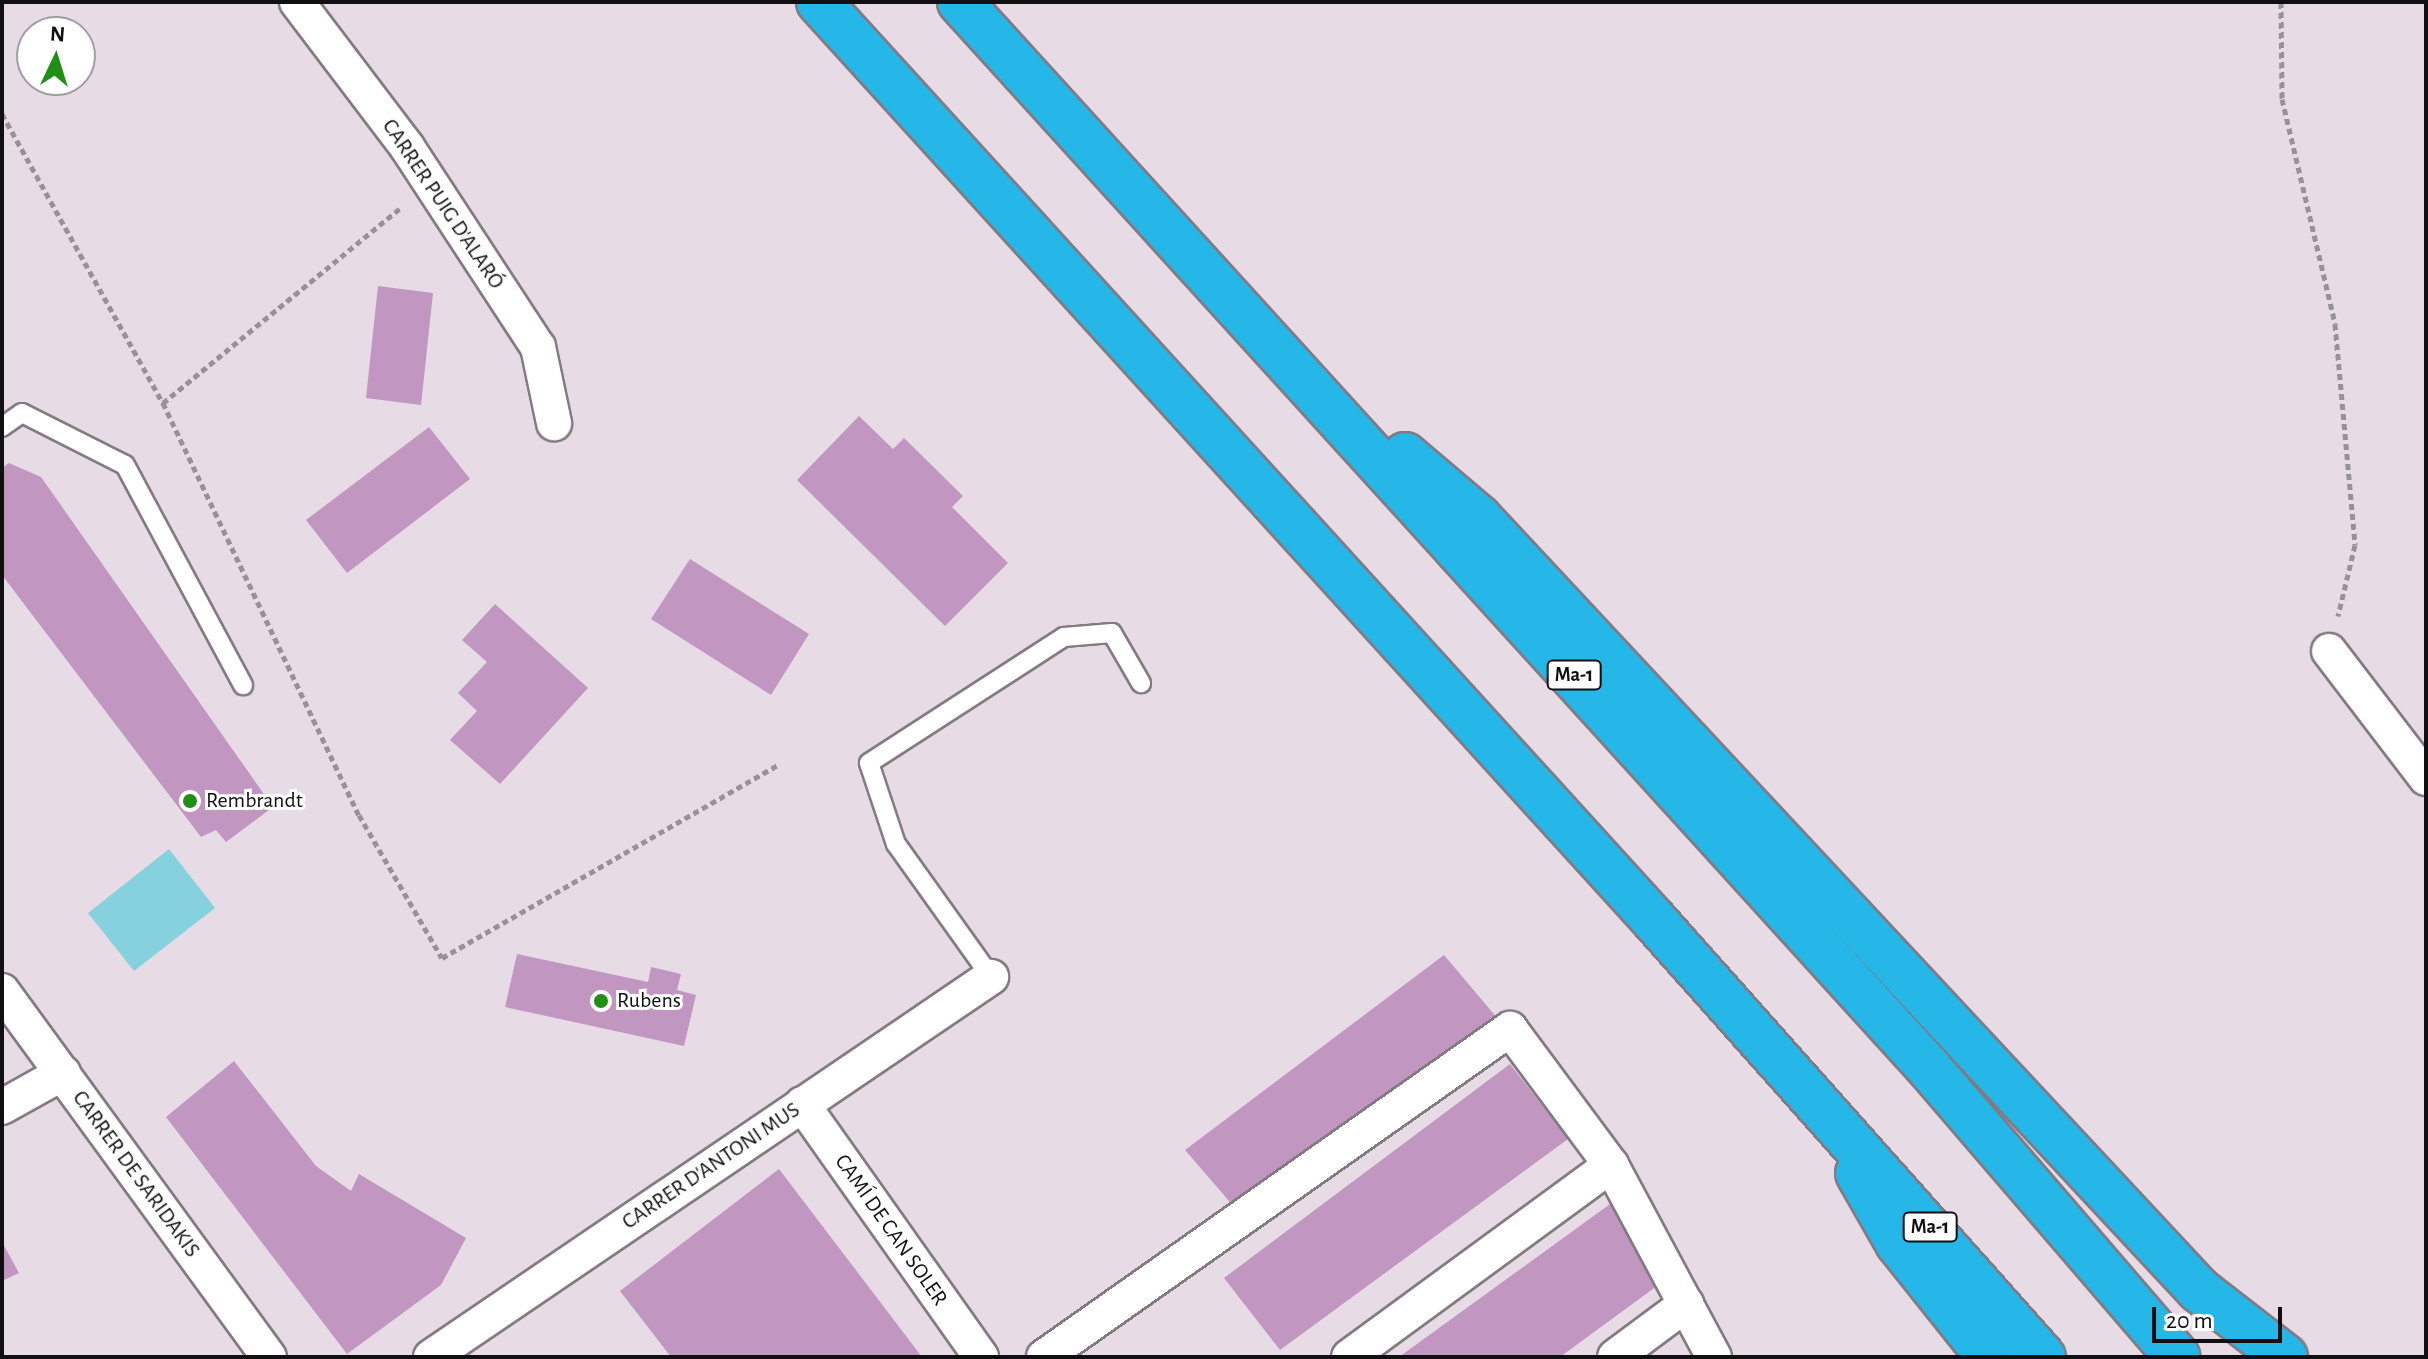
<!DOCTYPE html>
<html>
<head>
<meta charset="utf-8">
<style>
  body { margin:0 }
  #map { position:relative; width:2428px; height:1359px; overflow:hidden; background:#e7dce6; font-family:"Alegreya Sans",sans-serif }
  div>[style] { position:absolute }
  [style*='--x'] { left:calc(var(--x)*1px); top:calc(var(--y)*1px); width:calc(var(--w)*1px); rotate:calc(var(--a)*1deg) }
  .water>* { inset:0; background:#85d1dd }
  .building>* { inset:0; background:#c196c0 }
  .path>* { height:5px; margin-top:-2.5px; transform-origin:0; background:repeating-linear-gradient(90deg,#999199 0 6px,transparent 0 10px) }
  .roads { filter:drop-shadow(2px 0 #847a83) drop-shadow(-2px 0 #847a83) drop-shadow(0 2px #847a83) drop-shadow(0 -2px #847a83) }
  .lane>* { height:18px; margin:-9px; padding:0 9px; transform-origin:9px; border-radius:9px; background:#fff }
  .street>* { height:34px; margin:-17px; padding:0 17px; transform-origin:17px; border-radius:17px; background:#fff }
  .highway>* { height:44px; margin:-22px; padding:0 22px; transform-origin:22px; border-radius:22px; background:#24b7e7 }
  .dots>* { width:22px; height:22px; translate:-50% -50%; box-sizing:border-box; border:4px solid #fff; border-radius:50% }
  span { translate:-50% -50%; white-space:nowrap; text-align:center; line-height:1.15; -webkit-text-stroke:6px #fff; paint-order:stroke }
  .shield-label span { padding:2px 6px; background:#fff; border:2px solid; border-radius:6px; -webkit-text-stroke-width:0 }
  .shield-label { font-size:20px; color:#120f12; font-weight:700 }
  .street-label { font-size:22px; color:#120f12 }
  .poi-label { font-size:22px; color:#120f12 }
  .left { translate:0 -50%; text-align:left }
  .frame { position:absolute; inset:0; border:4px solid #120f12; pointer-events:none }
  .north { position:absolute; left:16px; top:16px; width:80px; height:80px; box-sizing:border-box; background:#fff; border:2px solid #a09fa0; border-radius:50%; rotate:4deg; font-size:22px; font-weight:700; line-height:32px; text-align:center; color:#120f12 }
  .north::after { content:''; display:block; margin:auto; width:28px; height:36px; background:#208f16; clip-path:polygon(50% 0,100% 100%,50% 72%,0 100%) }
  .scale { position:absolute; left:2152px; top:1307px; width:130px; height:36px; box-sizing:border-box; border:4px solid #120f12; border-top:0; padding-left:10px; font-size:24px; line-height:28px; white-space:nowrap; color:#120f12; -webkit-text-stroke:6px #fff; paint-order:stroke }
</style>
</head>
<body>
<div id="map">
  <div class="water">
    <div style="clip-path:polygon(169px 849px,215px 908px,134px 971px,88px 913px)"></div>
  </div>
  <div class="building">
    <div style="clip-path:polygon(378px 286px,433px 293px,421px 405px,366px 398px)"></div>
    <div style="clip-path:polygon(859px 416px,893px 449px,904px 438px,963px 496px,952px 507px,1008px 563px,945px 626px,797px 480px)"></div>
    <div style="clip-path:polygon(429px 427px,470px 479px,347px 573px,306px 520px)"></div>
    <div style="clip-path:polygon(9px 463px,41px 477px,273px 807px,226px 842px,216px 830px,201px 837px,2px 575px,2px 468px)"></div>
    <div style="clip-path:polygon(690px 559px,809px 634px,771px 695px,651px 619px)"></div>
    <div style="clip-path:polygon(495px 604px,588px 688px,500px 784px,450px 740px,477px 711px,458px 693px,487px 662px,462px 640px)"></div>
    <div style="clip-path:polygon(517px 954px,648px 982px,651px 967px,681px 974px,677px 990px,696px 995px,684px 1046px,505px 1007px)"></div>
    <div style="clip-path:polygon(1444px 955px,1498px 1019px,1236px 1209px,1185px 1150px)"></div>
    <div style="clip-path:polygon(234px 1061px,316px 1166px,351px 1191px,359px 1174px,466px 1238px,441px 1285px,347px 1354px,166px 1117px)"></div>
    <div style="clip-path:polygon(1510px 1064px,1568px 1139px,1280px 1350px,1224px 1278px)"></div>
    <div style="clip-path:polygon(779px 1169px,922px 1357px,671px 1357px,620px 1291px)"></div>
    <div style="clip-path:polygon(1617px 1199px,1661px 1283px,1560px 1357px,1399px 1357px)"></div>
    <div style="clip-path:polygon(2px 1242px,19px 1273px,2px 1281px)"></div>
  </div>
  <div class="path">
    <div style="--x:2281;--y:2;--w:97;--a:89.4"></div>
    <div style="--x:2282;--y:99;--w:231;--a:76.7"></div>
    <div style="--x:2335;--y:324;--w:222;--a:84.8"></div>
    <div style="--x:2355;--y:545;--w:73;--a:103.5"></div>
    <div style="--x:2;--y:114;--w:331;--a:60.9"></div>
    <div style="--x:163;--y:403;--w:456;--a:64.6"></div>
    <div style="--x:359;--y:815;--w:165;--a:59.9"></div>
    <div style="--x:442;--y:958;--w:389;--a:-29.9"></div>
    <div style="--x:163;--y:403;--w:307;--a:-39.4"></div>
  </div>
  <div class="roads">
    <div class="lane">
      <div style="--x:2;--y:427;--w:24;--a:-35"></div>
      <div style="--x:22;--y:413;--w:115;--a:26.8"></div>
      <div style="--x:125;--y:465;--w:250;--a:61.8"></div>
      <div style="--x:991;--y:977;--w:163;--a:-125.5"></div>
      <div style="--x:896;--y:844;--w:85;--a:-108.4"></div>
      <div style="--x:869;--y:763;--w:232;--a:-32.9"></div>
      <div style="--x:1064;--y:637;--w:48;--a:-4.8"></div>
      <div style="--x:1112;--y:633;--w:58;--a:59.9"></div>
    </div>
    <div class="street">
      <div style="--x:297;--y:2;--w:182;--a:52.8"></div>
      <div style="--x:407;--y:147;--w:239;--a:56.8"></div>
      <div style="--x:538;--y:347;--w:78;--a:78.1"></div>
      <div style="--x:2329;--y:651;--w:160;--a:52.6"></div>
      <div style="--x:2;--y:991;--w:453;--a:53.9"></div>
      <div style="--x:802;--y:1104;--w:310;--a:54.7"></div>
      <div style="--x:2;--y:1107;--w:70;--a:-29.1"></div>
      <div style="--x:431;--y:1357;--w:677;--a:-34.16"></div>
      <div style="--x:1044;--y:1357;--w:570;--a:-35.14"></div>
      <div style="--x:1510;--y:1029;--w:169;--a:53.4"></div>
      <div style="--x:1611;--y:1165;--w:218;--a:61.8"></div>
      <div style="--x:1349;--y:1357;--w:325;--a:-36.2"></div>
      <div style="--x:1615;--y:1357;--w:89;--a:-36.7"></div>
    </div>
    <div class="highway">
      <div style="--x:819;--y:2;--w:1241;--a:47.71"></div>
      <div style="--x:1654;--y:920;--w:585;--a:48.33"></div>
      <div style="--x:960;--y:2;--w:1441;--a:47.73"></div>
      <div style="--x:1929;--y:1068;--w:381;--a:49.3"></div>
      <div style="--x:1405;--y:455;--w:97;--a:40.4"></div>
      <div style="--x:1479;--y:518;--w:1056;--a:47"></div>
      <div style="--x:2199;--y:1290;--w:109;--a:37.9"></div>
      <div style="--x:1858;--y:1173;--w:81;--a:60.3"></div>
      <div style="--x:1898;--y:1243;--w:146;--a:51.4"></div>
    </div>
  </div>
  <div class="dots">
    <div style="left:190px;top:801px;background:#208f16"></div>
    <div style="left:601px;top:1001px;background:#208f16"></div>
  </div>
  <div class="shield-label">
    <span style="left:1574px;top:675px">Ma-1</span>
    <span style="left:1930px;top:1227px">Ma-1</span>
  </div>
  <div class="street-label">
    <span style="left:443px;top:204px;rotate:56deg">CARRER PUIG D'ALARÓ</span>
    <span style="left:711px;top:1166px;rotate:-34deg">CARRER D'ANTONI MUS</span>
    <span style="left:136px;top:1174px;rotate:54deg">CARRER DE SARIDAKIS</span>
    <span style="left:891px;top:1230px;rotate:55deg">CAMÍ DE CAN SOLER</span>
  </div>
  <div class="poi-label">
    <span class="left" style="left:206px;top:801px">Rembrandt</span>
    <span class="left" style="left:617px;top:1001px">Rubens</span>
  </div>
  <div class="frame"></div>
  <div class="north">N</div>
  <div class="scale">20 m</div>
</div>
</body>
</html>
